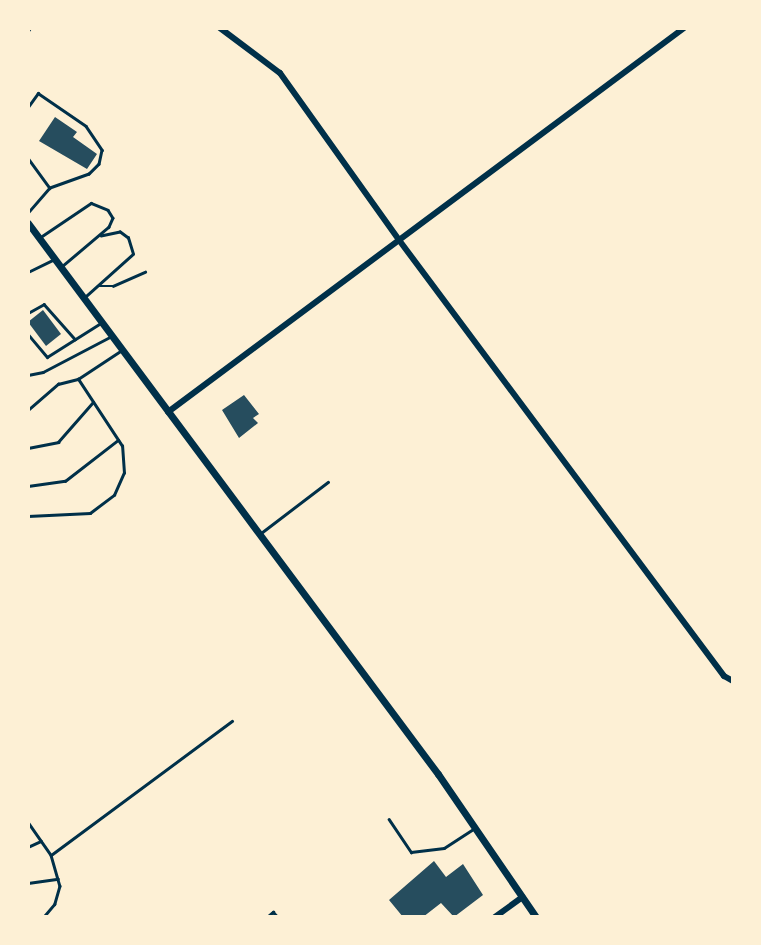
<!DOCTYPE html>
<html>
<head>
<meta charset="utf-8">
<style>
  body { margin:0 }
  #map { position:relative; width:761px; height:945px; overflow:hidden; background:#fdf0d5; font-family:"Archivo Narrow",sans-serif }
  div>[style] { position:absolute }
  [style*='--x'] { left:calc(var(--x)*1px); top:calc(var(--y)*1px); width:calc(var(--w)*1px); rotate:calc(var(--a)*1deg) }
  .building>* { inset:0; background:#264d5e }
  .service>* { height:2.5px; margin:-1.25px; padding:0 1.25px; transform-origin:1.25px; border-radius:1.25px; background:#003049 }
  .minor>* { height:6px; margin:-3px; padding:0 3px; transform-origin:3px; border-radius:3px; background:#003049 }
  .tertiary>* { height:7px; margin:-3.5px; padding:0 3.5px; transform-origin:3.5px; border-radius:3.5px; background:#003049 }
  span { translate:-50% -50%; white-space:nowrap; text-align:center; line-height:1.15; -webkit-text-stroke:5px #fdf0d5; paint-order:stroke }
  .frame { position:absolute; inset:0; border:30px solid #fdf0d5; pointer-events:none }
</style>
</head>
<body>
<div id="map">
  <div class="building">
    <div style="clip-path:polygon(55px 117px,77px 132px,73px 137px,97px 154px,87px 169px,39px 141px)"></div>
    <div style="clip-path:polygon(43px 310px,61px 334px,46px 346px,28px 322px)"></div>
    <div style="clip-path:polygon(244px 395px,259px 414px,253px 418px,258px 423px,239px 438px,222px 410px)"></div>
    <div style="clip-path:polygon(434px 861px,446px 877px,463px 864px,483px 895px,454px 917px,441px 903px,423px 917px,403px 917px,389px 900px)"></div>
  </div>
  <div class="service">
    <div style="--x:28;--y:31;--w:4;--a:-56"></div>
    <div style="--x:28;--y:107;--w:17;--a:-54"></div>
    <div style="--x:38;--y:93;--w:58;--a:34.5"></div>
    <div style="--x:86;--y:126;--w:29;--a:56"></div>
    <div style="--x:102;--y:150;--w:14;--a:102"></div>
    <div style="--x:99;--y:164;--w:14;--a:135"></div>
    <div style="--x:89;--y:174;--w:41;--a:160.3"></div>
    <div style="--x:28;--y:158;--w:37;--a:54"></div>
    <div style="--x:50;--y:188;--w:33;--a:131"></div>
    <div style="--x:42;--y:236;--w:59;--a:-34"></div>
    <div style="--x:91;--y:203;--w:18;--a:22"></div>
    <div style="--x:108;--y:210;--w:9;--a:58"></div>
    <div style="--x:113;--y:218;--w:10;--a:114"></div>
    <div style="--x:109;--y:227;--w:60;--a:139.7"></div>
    <div style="--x:28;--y:272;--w:30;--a:-26"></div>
    <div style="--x:98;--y:286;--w:15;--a:0"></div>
    <div style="--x:113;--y:286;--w:35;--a:-24"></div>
    <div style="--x:85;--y:297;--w:64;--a:-41.9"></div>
    <div style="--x:133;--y:254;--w:17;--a:-107"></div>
    <div style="--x:128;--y:238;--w:10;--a:-143"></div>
    <div style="--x:120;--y:232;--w:19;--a:168"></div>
    <div style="--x:28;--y:313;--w:18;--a:-29"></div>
    <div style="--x:44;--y:304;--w:47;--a:48.5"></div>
    <div style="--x:28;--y:334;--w:30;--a:50"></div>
    <div style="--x:47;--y:357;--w:64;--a:-32.2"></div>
    <div style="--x:28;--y:375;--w:15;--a:-11"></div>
    <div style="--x:43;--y:372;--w:76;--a:-27.6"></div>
    <div style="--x:28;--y:410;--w:40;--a:-41"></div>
    <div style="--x:58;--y:384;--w:21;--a:-14"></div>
    <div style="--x:78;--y:379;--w:53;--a:-33.4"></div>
    <div style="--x:28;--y:448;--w:31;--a:-11"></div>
    <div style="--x:58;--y:442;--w:53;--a:-48.8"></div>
    <div style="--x:28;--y:486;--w:37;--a:-8"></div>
    <div style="--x:65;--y:481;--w:67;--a:-37.7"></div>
    <div style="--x:28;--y:516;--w:62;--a:-2.8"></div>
    <div style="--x:90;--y:513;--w:30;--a:-37"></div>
    <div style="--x:114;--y:495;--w:24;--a:-66"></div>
    <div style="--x:124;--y:473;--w:27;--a:-94"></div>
    <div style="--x:122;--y:446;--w:80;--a:-123.3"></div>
    <div style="--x:261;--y:533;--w:84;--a:-37.3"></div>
    <div style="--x:389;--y:819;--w:40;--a:56"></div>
    <div style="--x:411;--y:852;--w:33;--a:-7"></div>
    <div style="--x:444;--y:848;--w:33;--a:-33"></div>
    <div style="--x:28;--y:822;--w:40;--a:55.1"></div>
    <div style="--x:51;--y:855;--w:32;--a:74"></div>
    <div style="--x:60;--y:886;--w:19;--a:106"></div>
    <div style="--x:55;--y:904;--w:17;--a:130"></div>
    <div style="--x:28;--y:847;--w:14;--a:-25"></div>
    <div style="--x:51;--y:855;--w:225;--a:-36.5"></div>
    <div style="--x:28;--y:883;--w:30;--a:-8"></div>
    <div style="--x:267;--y:917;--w:8;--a:-40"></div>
    <div style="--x:273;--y:912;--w:7;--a:45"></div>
  </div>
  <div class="minor">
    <div style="--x:220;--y:28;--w:75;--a:36.9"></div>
    <div style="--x:280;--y:73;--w:205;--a:54.5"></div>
    <div style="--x:399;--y:240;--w:544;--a:53.3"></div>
    <div style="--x:724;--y:676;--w:10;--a:29"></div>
    <div style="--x:168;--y:412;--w:643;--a:-36.66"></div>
    <div style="--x:495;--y:917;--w:34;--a:-36"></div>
  </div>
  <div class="tertiary">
    <div style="--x:28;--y:223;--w:687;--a:53.35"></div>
    <div style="--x:438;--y:774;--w:173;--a:55.6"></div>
  </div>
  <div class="frame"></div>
</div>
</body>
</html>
